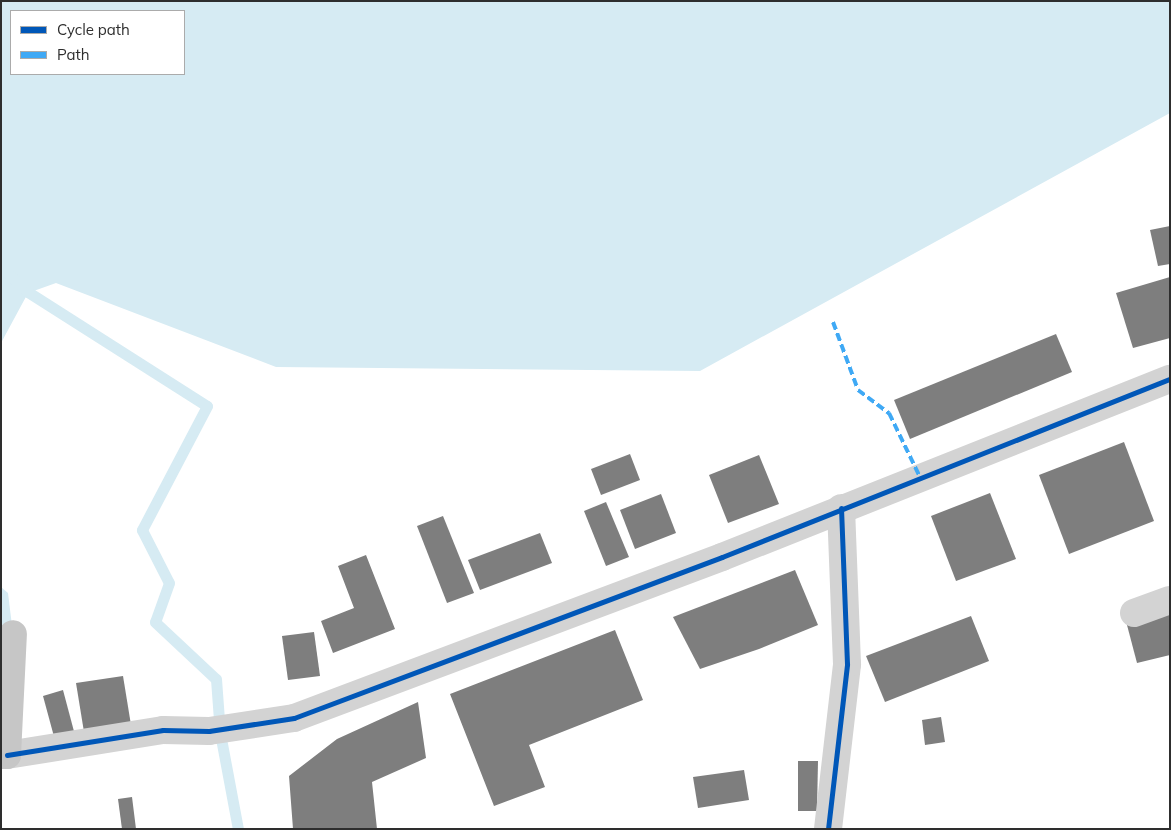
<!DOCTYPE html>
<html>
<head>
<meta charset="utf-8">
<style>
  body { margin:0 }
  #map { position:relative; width:1171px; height:830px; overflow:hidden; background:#fff; font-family:Mulish,sans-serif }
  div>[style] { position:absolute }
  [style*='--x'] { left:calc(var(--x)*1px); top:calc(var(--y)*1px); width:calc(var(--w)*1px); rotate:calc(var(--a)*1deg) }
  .water>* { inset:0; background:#d6ebf3 }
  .stream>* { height:11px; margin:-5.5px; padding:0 5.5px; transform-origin:5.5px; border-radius:5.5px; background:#d6ebf3 }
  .building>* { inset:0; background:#7e7e7e }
  .street>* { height:28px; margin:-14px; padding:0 14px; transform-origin:14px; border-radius:14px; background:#d3d3d3 }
  .primary>* { height:28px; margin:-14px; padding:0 14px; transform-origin:14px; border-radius:14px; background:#c6c6c6 }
  .quiet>* { height:4px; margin-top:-2px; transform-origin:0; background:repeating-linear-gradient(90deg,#3fa9f5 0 8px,transparent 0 12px) }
  .cycleway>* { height:5px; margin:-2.5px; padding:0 2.5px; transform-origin:2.5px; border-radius:2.5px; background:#0057b8 }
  span { translate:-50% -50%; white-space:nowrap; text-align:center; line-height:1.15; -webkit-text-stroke:5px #fff; paint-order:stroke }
  .frame { position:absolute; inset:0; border:2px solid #2e2e2e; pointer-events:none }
  .legend { position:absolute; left:10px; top:10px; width:175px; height:65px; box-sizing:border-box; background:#fff; border:1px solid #ababab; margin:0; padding:6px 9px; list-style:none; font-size:15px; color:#2e2e2e }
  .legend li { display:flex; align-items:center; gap:10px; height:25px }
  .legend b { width:25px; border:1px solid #ababab }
</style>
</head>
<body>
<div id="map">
  <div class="water">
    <div style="clip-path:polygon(evenodd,1px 1px,1170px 1px,1170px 113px,700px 371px,276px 367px,56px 283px,28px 293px,1px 343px,1px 1px,11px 11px,184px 11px,184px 74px,11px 74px,11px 11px)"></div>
    <div style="clip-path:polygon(1px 587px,8px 593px,13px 634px,1px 638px)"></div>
  </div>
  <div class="stream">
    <div style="--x:1;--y:267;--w:37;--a:43"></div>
    <div style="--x:28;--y:292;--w:212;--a:32.5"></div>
    <div style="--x:207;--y:406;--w:140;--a:117.7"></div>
    <div style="--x:142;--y:530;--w:59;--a:63"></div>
    <div style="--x:169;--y:583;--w:41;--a:109.7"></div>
    <div style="--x:155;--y:622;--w:83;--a:43.1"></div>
    <div style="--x:216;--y:679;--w:54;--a:85.8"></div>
    <div style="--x:220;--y:733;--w:98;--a:79.4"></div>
  </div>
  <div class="building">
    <div style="clip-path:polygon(1170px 226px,1170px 264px,1158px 266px,1150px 230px)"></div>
    <div style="clip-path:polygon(1170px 277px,1170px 338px,1133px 348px,1116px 293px)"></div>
    <div style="clip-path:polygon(1056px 334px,1072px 372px,910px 439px,894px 400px)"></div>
    <div style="clip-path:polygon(1124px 442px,1154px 521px,1069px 554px,1039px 475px)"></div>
    <div style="clip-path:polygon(630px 454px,640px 480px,601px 495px,591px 469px)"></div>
    <div style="clip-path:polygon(759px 455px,779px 504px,728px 523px,709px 475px)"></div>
    <div style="clip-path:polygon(990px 493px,1016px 559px,956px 581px,931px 516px)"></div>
    <div style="clip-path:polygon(661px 494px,676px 533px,635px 549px,620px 510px)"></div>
    <div style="clip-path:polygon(606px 502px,629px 557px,606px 566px,584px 511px)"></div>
    <div style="clip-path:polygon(443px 516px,474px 593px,447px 603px,417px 526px)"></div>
    <div style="clip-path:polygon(540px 533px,552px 563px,480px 590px,468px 560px)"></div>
    <div style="clip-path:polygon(366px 555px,395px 629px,333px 653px,321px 621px,354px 608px,338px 566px)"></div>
    <div style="clip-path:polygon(795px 570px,818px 625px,759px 649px,700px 669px,673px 617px)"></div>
    <div style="clip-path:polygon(1170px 614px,1170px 655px,1137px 663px,1127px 625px)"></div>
    <div style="clip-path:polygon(971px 616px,989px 661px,885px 702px,866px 656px)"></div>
    <div style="clip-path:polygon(615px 630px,643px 700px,529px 745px,545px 787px,494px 806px,450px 694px)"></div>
    <div style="clip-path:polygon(314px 632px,320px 676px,288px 680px,282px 636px)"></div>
    <div style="clip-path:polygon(123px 676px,131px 725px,84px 732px,76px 683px)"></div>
    <div style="clip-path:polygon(63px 690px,76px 739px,56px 744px,43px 696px)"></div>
    <div style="clip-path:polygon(418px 702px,426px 758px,372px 782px,377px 829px,293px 829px,289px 776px,337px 739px)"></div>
    <div style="clip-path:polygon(941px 717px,945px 742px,925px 745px,922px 720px)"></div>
    <div style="clip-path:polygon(798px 761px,818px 761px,817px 811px,798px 811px)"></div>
    <div style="clip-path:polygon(744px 770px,749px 800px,698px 808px,693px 777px)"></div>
    <div style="clip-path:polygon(132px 797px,136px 829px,122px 829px,118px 799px)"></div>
  </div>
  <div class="street">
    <div style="--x:1134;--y:613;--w:38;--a:-20"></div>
    <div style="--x:7;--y:755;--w:158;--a:-9.1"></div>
    <div style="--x:163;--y:730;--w:46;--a:1.2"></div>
    <div style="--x:209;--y:731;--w:86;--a:-8.7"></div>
    <div style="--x:294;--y:718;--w:457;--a:-20.6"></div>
    <div style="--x:722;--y:557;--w:482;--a:-21.7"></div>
    <div style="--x:828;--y:829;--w:166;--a:-83.4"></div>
    <div style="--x:847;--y:664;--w:156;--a:-92.2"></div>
  </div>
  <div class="primary">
    <div style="--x:1;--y:755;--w:6;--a:0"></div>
    <div style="--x:7;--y:755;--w:121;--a:-87.2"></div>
  </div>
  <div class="quiet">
    <div style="--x:833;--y:322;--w:72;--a:69.8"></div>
    <div style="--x:858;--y:390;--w:39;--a:37"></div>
    <div style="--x:889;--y:413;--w:71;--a:64.2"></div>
  </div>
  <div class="cycleway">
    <div style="--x:7;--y:755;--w:158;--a:-9.1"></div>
    <div style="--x:163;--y:730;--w:46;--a:1.2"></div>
    <div style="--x:209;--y:731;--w:86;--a:-8.7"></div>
    <div style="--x:294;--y:718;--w:457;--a:-20.6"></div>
    <div style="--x:722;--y:557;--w:482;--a:-21.7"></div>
    <div style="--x:828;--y:829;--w:166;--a:-83.4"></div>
    <div style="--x:847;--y:664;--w:156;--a:-92.2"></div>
  </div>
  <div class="frame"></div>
  <ul class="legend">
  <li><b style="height:6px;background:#0057b8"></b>Cycle path</li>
  <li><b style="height:6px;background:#3fa9f5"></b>Path</li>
  </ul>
</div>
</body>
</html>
